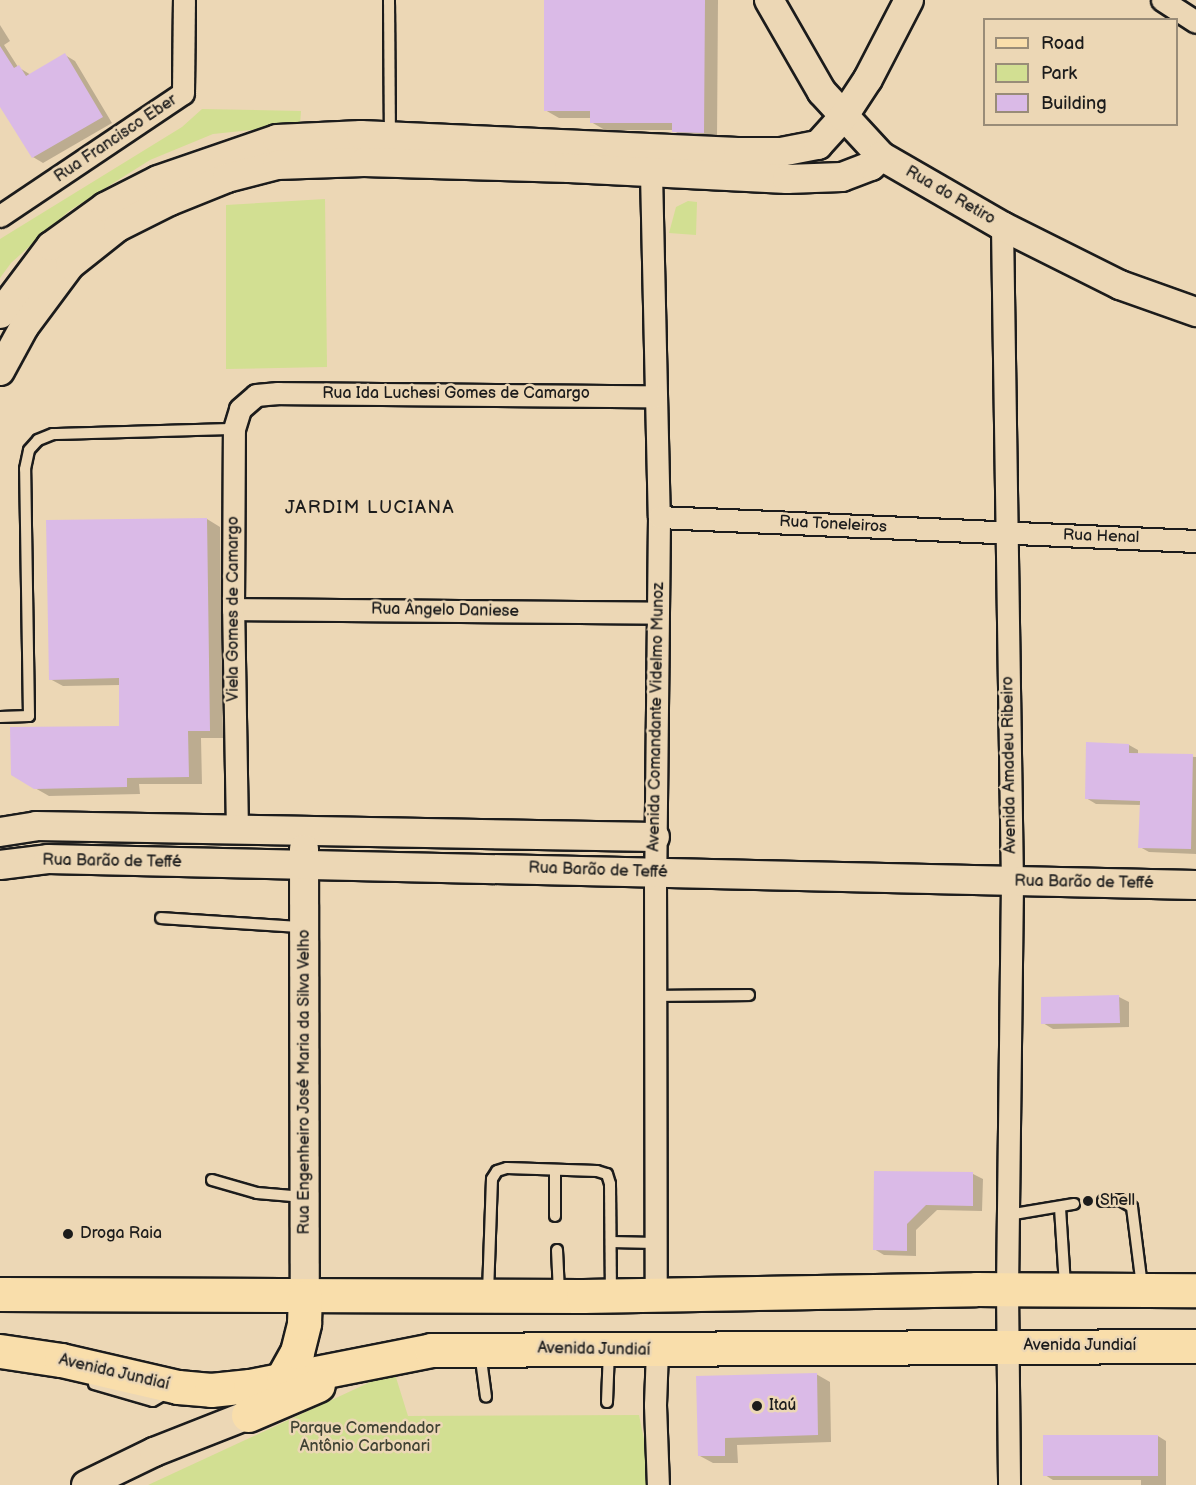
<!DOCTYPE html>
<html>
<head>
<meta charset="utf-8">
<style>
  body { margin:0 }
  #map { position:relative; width:1196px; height:1485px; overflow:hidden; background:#ecd7b5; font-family:"Balsamiq Sans",sans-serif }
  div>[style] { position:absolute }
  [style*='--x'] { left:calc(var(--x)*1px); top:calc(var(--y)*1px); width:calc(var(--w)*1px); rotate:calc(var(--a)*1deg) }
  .green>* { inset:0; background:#d2df92 }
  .shadow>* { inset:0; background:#0003 }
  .building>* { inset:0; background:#dabae7 }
  .roads { filter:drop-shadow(2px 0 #1c1c1c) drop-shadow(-2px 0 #1c1c1c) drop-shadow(0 2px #1c1c1c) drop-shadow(0 -2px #1c1c1c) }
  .lane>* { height:10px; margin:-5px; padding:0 5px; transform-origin:5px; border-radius:5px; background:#ecd7b5 }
  .street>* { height:21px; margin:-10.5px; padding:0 10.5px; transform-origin:10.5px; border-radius:10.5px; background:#ecd7b5 }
  .secondary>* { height:28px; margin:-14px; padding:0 14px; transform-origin:14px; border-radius:14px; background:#ecd7b5 }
  .primary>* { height:33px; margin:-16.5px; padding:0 16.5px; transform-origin:16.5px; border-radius:16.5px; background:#f9deab }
  .dots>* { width:16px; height:16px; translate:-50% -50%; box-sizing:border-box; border:3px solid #ecd7b5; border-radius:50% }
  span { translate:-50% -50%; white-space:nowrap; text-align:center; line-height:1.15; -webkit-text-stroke:5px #ecd7b5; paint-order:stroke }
  .street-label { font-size:16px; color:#1c1c1c }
  .poi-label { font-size:16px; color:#1c1c1c }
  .left { translate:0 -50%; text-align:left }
  .park-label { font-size:16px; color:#404334 }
  .neighbourhood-label { font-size:18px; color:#1c1c1c; letter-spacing:1.5px }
  .legend { position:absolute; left:983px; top:18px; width:195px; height:108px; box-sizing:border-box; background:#ecd7b5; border:2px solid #998c78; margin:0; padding:8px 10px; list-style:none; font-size:18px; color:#1c1c1c }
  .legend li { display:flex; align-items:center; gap:12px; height:30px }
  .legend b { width:30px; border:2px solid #998c78 }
</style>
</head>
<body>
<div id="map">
  <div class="green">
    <div style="clip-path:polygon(202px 109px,301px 111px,300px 125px,213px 134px,150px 160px,69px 211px,11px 263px,0 278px,0 239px,182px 127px)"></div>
    <div style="clip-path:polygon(325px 199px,327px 367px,226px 369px,226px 205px)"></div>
    <div style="clip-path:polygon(688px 201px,697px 202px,696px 235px,669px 233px,676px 207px)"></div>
    <div style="clip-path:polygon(394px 1371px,408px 1416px,639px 1415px,648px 1459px,648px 1485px,148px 1485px)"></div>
  </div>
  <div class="shadow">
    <div style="clip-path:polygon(546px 0,718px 0,717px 139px,686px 139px,673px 130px,605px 130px,591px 122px,591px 118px,559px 118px,545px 110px)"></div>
    <div style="clip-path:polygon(0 25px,10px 41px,4px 45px,18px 67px,31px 75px,65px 55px,75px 61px,112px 123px,43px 163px,33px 157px,0 104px)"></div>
    <div style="clip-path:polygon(207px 519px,220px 527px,223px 738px,201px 738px,202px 784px,139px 784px,140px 794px,49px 796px,12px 775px,121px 727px,120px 685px,63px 686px,50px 679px)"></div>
    <div style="clip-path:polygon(1129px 745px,1138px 750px,1138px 754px,1196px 757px,1196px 854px,1149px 852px,1140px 847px,1141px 805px,1096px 804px,1086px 798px)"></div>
    <div style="clip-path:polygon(1119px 997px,1129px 1002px,1129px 1027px,1053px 1029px,1043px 1023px)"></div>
    <div style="clip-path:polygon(875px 1172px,973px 1174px,983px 1179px,982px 1211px,937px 1210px,916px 1230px,916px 1256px,884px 1255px,874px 1249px)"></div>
    <div style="clip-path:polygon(816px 1374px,830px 1382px,831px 1442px,737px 1445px,738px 1463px,713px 1463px,700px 1456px)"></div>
    <div style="clip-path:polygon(1158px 1436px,1166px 1441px,1166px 1485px,1141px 1485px,1141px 1480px,1053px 1480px,1045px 1475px)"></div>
  </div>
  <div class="building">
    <div style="clip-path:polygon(544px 0,705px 0,704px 133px,672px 132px,672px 123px,590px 123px,590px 111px,544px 111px)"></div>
    <div style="clip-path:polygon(0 46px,14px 68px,19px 65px,26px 76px,65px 53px,103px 117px,32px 158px,0 107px)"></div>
    <div style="clip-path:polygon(207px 518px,210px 731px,188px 731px,189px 777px,127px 778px,127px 787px,34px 789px,11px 775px,10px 727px,119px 726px,119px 678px,49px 680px,46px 520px)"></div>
    <div style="clip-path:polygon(1086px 742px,1129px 744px,1129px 753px,1193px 754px,1191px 849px,1138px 848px,1140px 801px,1085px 799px)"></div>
    <div style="clip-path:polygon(1119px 995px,1120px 1023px,1041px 1024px,1041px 997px)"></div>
    <div style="clip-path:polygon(874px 1171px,973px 1172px,973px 1206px,926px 1205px,907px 1224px,907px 1251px,873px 1250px)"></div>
    <div style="clip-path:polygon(817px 1373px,818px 1435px,725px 1438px,725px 1456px,698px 1456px,696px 1376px)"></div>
    <div style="clip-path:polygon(1043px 1435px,1158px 1435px,1158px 1476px,1043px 1476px)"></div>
  </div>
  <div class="roads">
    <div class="lane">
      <div style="--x:389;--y:0;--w:136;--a:89.6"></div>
      <div style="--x:0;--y:717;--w:29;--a:-2"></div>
      <div style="--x:29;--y:716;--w:247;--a:-90.9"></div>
      <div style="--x:25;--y:469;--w:19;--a:-78"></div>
      <div style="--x:29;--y:450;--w:13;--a:-48"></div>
      <div style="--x:38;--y:440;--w:16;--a:-22"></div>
      <div style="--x:53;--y:434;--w:181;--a:-1.6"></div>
      <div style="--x:161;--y:918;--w:141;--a:3.7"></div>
      <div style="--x:655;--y:996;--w:94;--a:-0.6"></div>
      <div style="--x:555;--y:1170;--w:46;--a:90"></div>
      <div style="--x:212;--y:1180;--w:47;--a:16.1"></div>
      <div style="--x:257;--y:1193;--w:47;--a:4.9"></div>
      <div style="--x:1103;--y:1201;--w:17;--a:-3"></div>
      <div style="--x:1120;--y:1200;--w:14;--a:30"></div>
      <div style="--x:1132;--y:1207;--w:80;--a:82.8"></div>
      <div style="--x:1060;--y:1208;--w:77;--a:86.3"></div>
      <div style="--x:1008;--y:1215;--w:67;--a:-9.5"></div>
      <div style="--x:611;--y:1242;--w:44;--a:1.3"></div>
      <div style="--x:557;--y:1250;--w:42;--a:87.3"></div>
      <div style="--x:488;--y:1293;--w:114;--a:-88"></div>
      <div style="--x:492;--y:1179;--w:9;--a:-58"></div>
      <div style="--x:497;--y:1171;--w:10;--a:-17"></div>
      <div style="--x:507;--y:1168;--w:90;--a:1.9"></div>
      <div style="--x:597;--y:1171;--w:10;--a:17"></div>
      <div style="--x:607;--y:1174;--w:10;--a:73"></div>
      <div style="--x:610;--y:1184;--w:108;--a:89.5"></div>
      <div style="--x:480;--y:1352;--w:45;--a:82.4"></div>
      <div style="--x:94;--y:1384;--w:61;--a:16.1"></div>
      <div style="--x:153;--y:1401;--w:16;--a:-30"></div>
      <div style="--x:607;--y:1402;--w:51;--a:-87.8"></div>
    </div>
    <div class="street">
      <div style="--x:1162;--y:0;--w:40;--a:32.9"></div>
      <div style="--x:651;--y:173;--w:344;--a:88.7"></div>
      <div style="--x:659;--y:517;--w:355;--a:90.6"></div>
      <div style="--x:655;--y:872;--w:424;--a:89.9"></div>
      <div style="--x:0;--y:216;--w:220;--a:-33.9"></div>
      <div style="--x:183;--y:93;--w:93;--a:-89.4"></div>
      <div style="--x:1002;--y:226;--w:656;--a:89.13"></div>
      <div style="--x:1012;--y:882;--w:407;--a:90.7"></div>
      <div style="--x:1007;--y:1289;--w:196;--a:89.4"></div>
      <div style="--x:659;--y:517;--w:538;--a:2.56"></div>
      <div style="--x:233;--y:609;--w:424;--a:0.5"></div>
      <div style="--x:237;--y:831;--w:222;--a:-91"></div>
      <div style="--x:233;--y:609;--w:180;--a:-89.7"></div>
      <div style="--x:234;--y:429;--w:21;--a:-73"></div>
      <div style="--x:240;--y:409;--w:21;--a:-41"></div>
      <div style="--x:256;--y:395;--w:22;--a:-5"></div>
      <div style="--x:278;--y:393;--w:378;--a:0.5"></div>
      <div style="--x:657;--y:1350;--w:55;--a:92.1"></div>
      <div style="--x:655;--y:1405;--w:80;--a:87.9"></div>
    </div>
    <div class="secondary">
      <div style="--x:769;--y:0;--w:106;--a:60.1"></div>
      <div style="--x:822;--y:92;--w:87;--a:47.3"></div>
      <div style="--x:881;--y:156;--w:140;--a:30"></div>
      <div style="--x:1002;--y:226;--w:132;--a:26.6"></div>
      <div style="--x:1120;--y:285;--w:81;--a:19.6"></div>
      <div style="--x:0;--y:314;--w:85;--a:-53.1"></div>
      <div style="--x:51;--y:246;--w:67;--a:-35.8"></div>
      <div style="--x:105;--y:207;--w:59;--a:-27"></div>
      <div style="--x:158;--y:180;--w:126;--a:-19"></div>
      <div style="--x:277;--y:139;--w:84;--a:-2.7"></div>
      <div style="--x:361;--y:135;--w:377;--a:2.6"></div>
      <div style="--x:738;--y:152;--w:43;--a:0"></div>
      <div style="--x:781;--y:152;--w:38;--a:-11"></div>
      <div style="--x:818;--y:145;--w:38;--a:-48"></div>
      <div style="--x:843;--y:117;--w:45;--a:-56.7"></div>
      <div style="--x:868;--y:79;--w:89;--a:-62.6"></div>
      <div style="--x:0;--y:371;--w:50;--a:-61.4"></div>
      <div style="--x:24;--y:327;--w:77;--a:-53.4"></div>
      <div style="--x:70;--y:265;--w:61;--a:-38.4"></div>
      <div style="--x:118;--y:227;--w:58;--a:-26.6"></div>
      <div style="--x:170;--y:201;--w:61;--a:-22"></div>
      <div style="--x:227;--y:178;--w:52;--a:-14.6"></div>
      <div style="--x:277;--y:165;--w:87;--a:-2"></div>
      <div style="--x:364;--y:162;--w:205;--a:1.7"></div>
      <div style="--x:569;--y:168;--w:218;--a:2.9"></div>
      <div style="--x:787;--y:179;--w:55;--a:-2.1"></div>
      <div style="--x:842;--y:177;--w:31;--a:-21"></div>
      <div style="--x:871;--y:166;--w:14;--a:-45"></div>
      <div style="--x:0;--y:832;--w:36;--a:-9"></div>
      <div style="--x:36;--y:826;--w:619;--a:1.02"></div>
      <div style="--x:304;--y:849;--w:448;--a:89.9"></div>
      <div style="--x:0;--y:865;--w:48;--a:-7.1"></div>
      <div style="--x:48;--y:859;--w:1148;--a:1.3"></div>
      <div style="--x:86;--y:1485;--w:76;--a:-25.9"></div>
      <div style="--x:154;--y:1452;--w:101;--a:-21.5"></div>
      <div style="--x:248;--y:1415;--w:23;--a:-41"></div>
    </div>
    <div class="primary">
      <div style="--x:0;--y:1294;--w:583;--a:0.2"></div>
      <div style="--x:583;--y:1296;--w:393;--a:-1"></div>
      <div style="--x:976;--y:1289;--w:220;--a:0.3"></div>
      <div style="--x:0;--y:1351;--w:62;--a:8.4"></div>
      <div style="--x:61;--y:1360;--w:120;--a:13"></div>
      <div style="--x:178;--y:1387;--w:33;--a:5"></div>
      <div style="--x:211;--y:1390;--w:39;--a:-6"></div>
      <div style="--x:250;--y:1386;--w:185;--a:-11.2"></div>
      <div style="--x:431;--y:1350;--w:765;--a:-0.3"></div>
      <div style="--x:283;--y:1377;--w:29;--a:-61"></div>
      <div style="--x:297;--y:1352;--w:30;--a:-76"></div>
      <div style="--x:304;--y:1323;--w:26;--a:-88"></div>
      <div style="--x:248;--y:1415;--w:76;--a:-23.2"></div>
    </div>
  </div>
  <div class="dots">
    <div style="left:1088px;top:1201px;background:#1c1c1c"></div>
    <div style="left:68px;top:1234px;background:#1c1c1c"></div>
    <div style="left:757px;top:1406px;background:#1c1c1c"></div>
  </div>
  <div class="street-label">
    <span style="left:116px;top:139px;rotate:-34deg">Rua Francisco Eber</span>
    <span style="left:950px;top:196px;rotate:30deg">Rua do Retiro</span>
    <span style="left:456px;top:394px">Rua Ida Luchesi Gomes de Camargo</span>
    <span style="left:833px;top:525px;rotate:3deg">Rua Toneleiros</span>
    <span style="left:1101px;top:537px;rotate:2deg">Rua Henal</span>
    <span style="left:234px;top:609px;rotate:-90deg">Viela Gomes de Camargo</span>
    <span style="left:445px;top:611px;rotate:1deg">Rua Ângelo Daniese</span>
    <span style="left:657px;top:717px;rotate:-89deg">Avenida Comandante Videlmo Munoz</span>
    <span style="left:1010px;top:765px;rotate:-91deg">Avenida Amadeu Ribeiro</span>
    <span style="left:112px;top:862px;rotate:1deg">Rua Barão de Teffé</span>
    <span style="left:598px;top:871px;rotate:2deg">Rua Barão de Teffé</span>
    <span style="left:1084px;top:883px;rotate:1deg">Rua Barão de Teffé</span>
    <span style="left:305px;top:1082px;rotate:-90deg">Rua Engenheiro José Maria da Silva Velho</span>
    <span style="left:1080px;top:1346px">Avenida Jundiaí</span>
    <span style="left:594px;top:1350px;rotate:1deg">Avenida Jundiaí</span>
    <span style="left:114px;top:1373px;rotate:13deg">Avenida Jundiaí</span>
  </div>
  <div class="poi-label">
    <span class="left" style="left:1100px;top:1201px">Shell</span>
    <span class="left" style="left:80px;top:1234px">Droga Raia</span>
    <span class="left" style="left:769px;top:1406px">Itaú</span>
  </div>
  <div class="park-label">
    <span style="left:365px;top:1438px">Parque Comendador<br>Antônio Carbonari</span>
  </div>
  <div class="neighbourhood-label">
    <span style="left:370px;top:508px">JARDIM LUCIANA</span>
  </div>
  <ul class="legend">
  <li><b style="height:8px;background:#f9deab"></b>Road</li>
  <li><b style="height:16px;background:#d2df92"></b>Park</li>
  <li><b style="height:16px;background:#dabae7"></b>Building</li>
  </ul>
</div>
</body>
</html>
